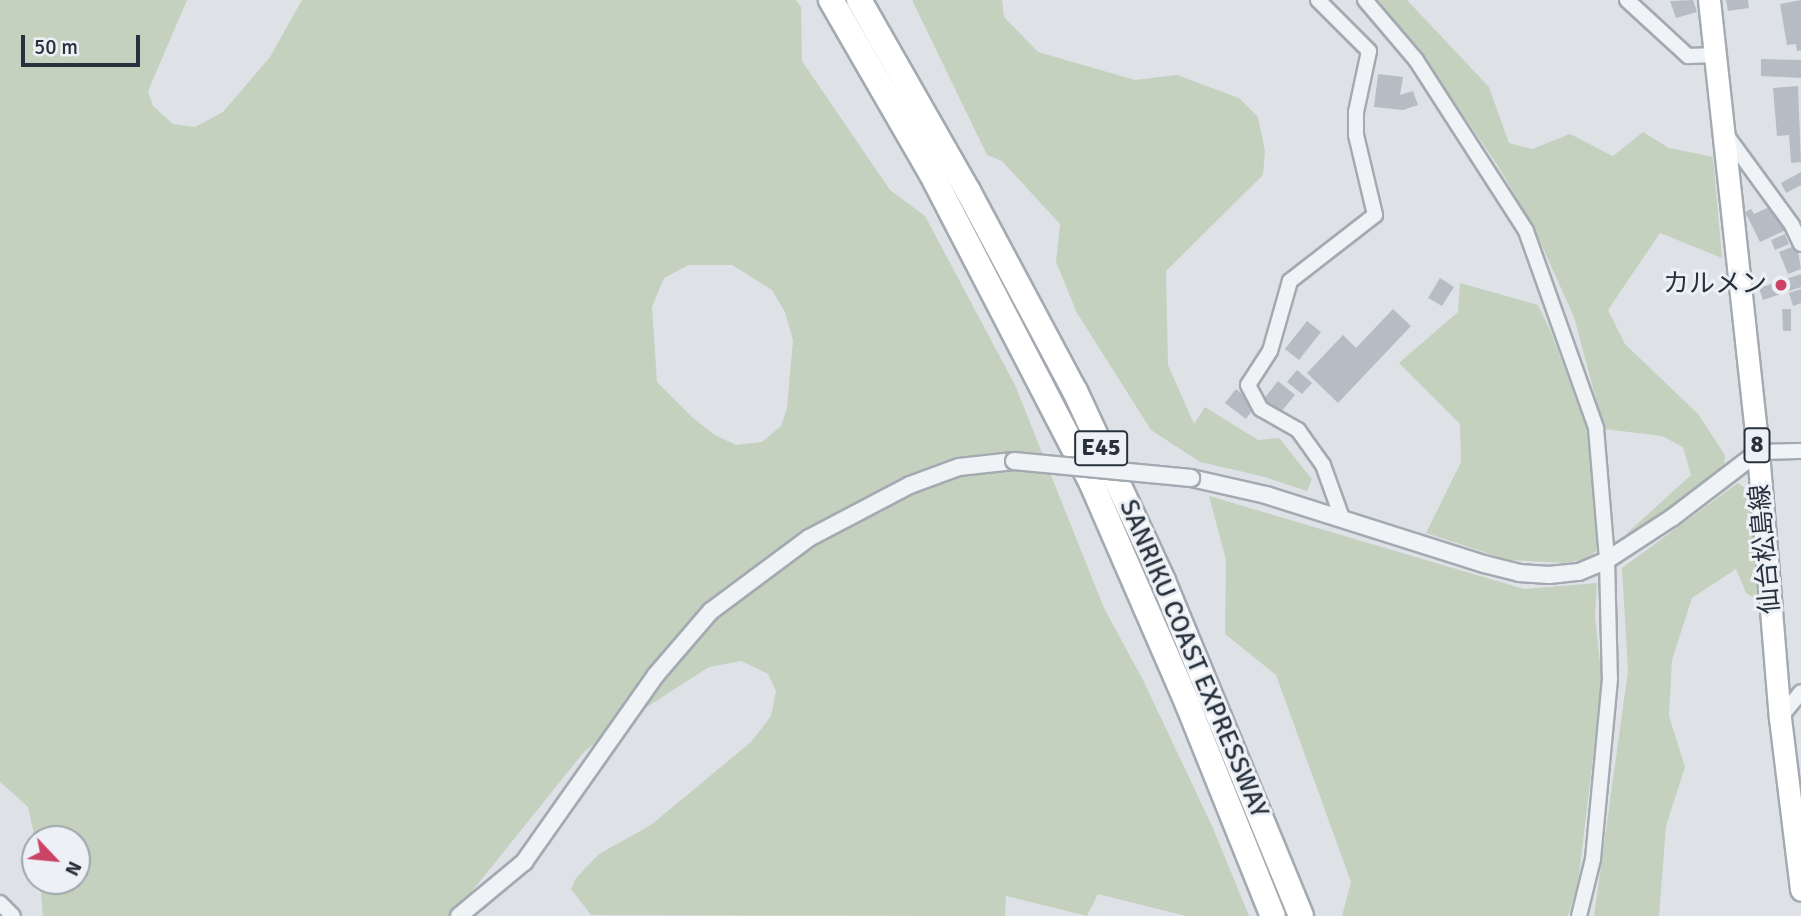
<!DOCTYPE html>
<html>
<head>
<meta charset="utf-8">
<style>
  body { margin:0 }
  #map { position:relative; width:1801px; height:916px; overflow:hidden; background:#dee2e7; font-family:Signika,"Noto Sans JP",sans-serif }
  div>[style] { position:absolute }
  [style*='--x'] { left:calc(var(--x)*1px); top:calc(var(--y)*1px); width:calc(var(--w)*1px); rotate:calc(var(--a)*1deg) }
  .green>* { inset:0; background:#c5d1bf }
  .building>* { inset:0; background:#b5bcc4 }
  .roads { filter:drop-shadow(2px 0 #a3aab1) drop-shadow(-2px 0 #a3aab1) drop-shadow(0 2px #a3aab1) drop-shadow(0 -2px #a3aab1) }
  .minor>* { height:14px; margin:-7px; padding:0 7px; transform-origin:7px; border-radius:7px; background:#f0f3f6 }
  .tertiary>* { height:16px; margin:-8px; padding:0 8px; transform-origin:8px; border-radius:8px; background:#f0f3f6 }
  .primary>* { height:21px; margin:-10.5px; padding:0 10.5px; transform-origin:10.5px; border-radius:10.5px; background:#fff }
  .motorway>* { height:24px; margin:-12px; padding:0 12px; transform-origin:12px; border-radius:12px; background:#fff }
  .bridges { filter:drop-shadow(2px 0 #a3aab1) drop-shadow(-2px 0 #a3aab1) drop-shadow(0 2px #a3aab1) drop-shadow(0 -2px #a3aab1) }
  .tertiary-bridge>* { height:16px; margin:-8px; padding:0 8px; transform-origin:8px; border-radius:8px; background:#f0f3f6 }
  .dots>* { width:19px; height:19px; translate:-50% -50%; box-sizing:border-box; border:4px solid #edf1f5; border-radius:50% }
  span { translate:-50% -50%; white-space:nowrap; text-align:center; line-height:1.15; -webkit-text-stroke:6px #edf1f5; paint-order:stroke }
  .shield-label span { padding:2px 5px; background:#edf1f5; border:2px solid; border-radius:5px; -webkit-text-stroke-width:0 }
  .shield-label { font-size:24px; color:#27323e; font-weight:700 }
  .poi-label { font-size:26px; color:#27323e }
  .right { translate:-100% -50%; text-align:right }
  .street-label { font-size:26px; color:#27323e }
  .north { position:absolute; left:21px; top:825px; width:70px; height:70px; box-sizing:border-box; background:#edf1f5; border:2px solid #9ea5ac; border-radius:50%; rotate:116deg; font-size:19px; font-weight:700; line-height:28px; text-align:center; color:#27323e }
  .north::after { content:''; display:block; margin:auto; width:24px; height:32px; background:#cb4466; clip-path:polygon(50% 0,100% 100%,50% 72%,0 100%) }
  .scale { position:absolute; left:21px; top:35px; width:119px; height:32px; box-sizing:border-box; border:4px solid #27323e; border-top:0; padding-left:9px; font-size:21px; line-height:24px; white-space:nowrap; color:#27323e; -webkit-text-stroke:5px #edf1f5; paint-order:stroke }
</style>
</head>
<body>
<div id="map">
  <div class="green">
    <div style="clip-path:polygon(evenodd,0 0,187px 0,148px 91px,153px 106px,173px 124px,195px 127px,223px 112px,270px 57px,302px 0,796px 0,801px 7px,802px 61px,890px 190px,925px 216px,1015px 385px,1104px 608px,1143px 680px,1213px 828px,1249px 916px,1186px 916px,1098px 894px,1087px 916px,1006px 896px,1005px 916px,591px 915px,571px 889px,576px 878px,599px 854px,651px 825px,751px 742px,771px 716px,776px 691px,768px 674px,741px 661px,709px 667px,611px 730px,584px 752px,473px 890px,462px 916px,43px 916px,40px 881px,77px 881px,77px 839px,35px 839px,28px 807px,0 782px,0 0,689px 265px,732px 265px,772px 290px,785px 312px,793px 340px,787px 408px,781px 426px,762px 442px,736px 445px,715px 435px,693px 418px,657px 382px,652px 307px,664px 278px,689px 265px)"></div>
    <div style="clip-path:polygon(912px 0,1002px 0,1004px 17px,1038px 52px,1135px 80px,1177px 75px,1239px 98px,1258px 117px,1265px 151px,1263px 175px,1166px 271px,1168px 365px,1194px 424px,1205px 407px,1258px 440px,1279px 438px,1312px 479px,1307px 491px,1261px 476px,1200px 462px,1151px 430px,1077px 313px,1056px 262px,1060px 224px,1002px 161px,987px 155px)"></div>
    <div style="clip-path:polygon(1375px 0,1407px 0,1489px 87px,1509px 143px,1532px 149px,1570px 134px,1613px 156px,1643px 132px,1669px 148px,1713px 157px,1722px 258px,1660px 233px,1608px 310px,1625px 344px,1698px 414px,1725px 455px,1724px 468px,1655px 518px,1625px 535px,1691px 475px,1683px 447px,1662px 436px,1604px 429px,1574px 317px,1534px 228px,1498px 166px,1436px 75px)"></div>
    <div style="clip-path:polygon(1460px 283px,1538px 305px,1551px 332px,1589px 434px,1599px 549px,1587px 559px,1564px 563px,1508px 560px,1426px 533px,1461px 462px,1460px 424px,1399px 363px,1458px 312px)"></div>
    <div style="clip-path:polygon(1738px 483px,1749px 491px,1759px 601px,1746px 593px,1736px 569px,1692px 598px,1672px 660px,1669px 716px,1685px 767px,1666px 826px,1659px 916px,1594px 916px,1628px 671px,1622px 568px)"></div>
    <div style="clip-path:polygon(1209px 496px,1524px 589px,1597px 583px,1595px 616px,1602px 682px,1578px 883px,1568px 916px,1342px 916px,1351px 882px,1276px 675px,1225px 634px,1226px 560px)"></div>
  </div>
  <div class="building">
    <div style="clip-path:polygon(1693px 0,1697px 12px,1676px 18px,1670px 1px)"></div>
    <div style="clip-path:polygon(1726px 0,1748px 0,1749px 8px,1728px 11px)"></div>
    <div style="clip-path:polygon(1801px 0,1801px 50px,1797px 51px,1796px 44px,1787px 45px,1780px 4px)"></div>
    <div style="clip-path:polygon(1761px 59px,1801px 60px,1801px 78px,1761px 76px)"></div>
    <div style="clip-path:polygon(1378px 74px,1403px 77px,1400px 95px,1413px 91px,1418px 105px,1403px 110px,1374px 107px)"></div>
    <div style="clip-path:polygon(1798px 86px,1801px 162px,1791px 163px,1789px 135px,1777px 136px,1773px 88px)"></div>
    <div style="clip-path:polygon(1801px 172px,1801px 185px,1786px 193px,1781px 183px)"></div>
    <div style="clip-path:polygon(1774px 205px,1786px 230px,1760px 242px,1745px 212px,1751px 209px,1754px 214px)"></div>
    <div style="clip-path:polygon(1785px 234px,1789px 244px,1775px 250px,1771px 240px)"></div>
    <div style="clip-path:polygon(1797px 245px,1801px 269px,1788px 274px,1779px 252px)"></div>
    <div style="clip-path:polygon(1801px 274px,1801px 287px,1763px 300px,1759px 288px)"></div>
    <div style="clip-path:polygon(1440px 278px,1454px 287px,1442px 306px,1428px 298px)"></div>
    <div style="clip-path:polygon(1801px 289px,1801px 303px,1793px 306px,1789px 293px)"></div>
    <div style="clip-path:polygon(1393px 309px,1411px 326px,1338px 403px,1307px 373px,1343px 335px,1356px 348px)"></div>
    <div style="clip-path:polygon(1782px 309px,1791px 309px,1791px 331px,1783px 331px)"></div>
    <div style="clip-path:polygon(1307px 321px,1321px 332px,1299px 360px,1285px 349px)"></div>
    <div style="clip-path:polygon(1297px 370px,1312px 383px,1302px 394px,1287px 382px)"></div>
    <div style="clip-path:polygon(1278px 381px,1295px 395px,1280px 413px,1263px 400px)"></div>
    <div style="clip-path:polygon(1236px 389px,1256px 405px,1246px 419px,1225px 403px)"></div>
  </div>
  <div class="roads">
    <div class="minor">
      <div style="--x:1318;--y:0;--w:72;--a:45"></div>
      <div style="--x:1369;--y:51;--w:62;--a:102"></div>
      <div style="--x:1356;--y:112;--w:23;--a:90"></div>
      <div style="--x:1356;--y:135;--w:82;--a:76.6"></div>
      <div style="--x:1375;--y:215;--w:108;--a:142.2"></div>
      <div style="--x:1290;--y:281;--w:73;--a:105.9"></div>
      <div style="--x:1270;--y:351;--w:40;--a:122.9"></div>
      <div style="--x:1248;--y:385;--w:27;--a:62"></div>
      <div style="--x:1261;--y:409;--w:43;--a:29.6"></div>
      <div style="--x:1298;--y:430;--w:43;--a:54.5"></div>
      <div style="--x:1323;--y:465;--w:56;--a:70.3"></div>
      <div style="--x:1365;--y:0;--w:79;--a:49.6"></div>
      <div style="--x:1416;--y:60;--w:203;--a:57.2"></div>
      <div style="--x:1526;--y:231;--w:209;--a:70.4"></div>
      <div style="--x:1596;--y:428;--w:132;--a:85.2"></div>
      <div style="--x:1607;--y:560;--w:119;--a:88.6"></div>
      <div style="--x:1610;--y:679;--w:181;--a:95.4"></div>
      <div style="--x:1593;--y:859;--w:59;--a:103.8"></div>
      <div style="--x:1627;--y:0;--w:83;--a:42.6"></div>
      <div style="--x:1688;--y:56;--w:28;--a:-2"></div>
      <div style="--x:1725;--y:133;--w:114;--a:53.9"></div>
      <div style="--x:1792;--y:225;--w:21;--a:65"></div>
      <div style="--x:1758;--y:452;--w:43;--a:-1.3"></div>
      <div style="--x:1780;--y:718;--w:33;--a:-51"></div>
      <div style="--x:0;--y:903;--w:18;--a:45"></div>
    </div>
    <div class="tertiary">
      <div style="--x:1191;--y:478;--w:77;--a:12.8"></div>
      <div style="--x:1266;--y:495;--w:229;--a:17.6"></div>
      <div style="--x:1484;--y:564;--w:36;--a:14"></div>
      <div style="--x:1519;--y:573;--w:30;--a:4"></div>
      <div style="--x:1549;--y:575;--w:30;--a:-6"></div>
      <div style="--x:1579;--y:572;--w:30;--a:-23"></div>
      <div style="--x:1607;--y:560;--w:79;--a:-33.1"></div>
      <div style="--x:1673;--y:517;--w:107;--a:-37.4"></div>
      <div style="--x:459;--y:916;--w:85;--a:-39.7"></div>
      <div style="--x:524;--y:862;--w:228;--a:-54.8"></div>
      <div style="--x:655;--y:676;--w:86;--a:-49.3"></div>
      <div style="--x:711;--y:611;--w:122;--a:-36.7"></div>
      <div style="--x:809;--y:538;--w:114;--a:-27.7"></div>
      <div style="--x:910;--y:485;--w:52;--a:-20.2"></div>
      <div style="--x:959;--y:467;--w:55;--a:-6.2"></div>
    </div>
    <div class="primary">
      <div style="--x:1709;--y:0;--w:455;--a:83.8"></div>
      <div style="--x:1758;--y:452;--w:267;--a:85.3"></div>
      <div style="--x:1780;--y:718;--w:173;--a:83"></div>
    </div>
    <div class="motorway">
      <div style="--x:831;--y:0;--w:200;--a:60"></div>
      <div style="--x:931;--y:173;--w:350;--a:62.6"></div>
      <div style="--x:1092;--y:484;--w:241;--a:66.5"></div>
      <div style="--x:1188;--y:705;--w:227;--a:68.1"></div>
      <div style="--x:859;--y:0;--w:220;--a:60.3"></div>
      <div style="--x:968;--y:191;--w:227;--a:61.9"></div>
      <div style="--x:1075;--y:391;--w:209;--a:65.1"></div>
      <div style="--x:1163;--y:581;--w:362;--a:67.6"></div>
    </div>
  </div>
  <div class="bridges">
    <div class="tertiary-bridge">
      <div style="--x:1014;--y:461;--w:178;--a:5.5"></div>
    </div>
  </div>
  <div class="dots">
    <div style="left:1781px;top:285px;background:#cb4466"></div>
  </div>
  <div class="shield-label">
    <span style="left:1757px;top:445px">8</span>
    <span style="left:1101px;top:448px">E45</span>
  </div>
  <div class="poi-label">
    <span class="right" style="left:1767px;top:285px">カルメン</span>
  </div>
  <div class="street-label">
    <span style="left:1766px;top:549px;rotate:-95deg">仙台松島線</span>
    <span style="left:1193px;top:659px;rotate:67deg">SANRIKU COAST EXPRESSWAY</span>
  </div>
  <div class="north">N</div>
  <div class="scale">50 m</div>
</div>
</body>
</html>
